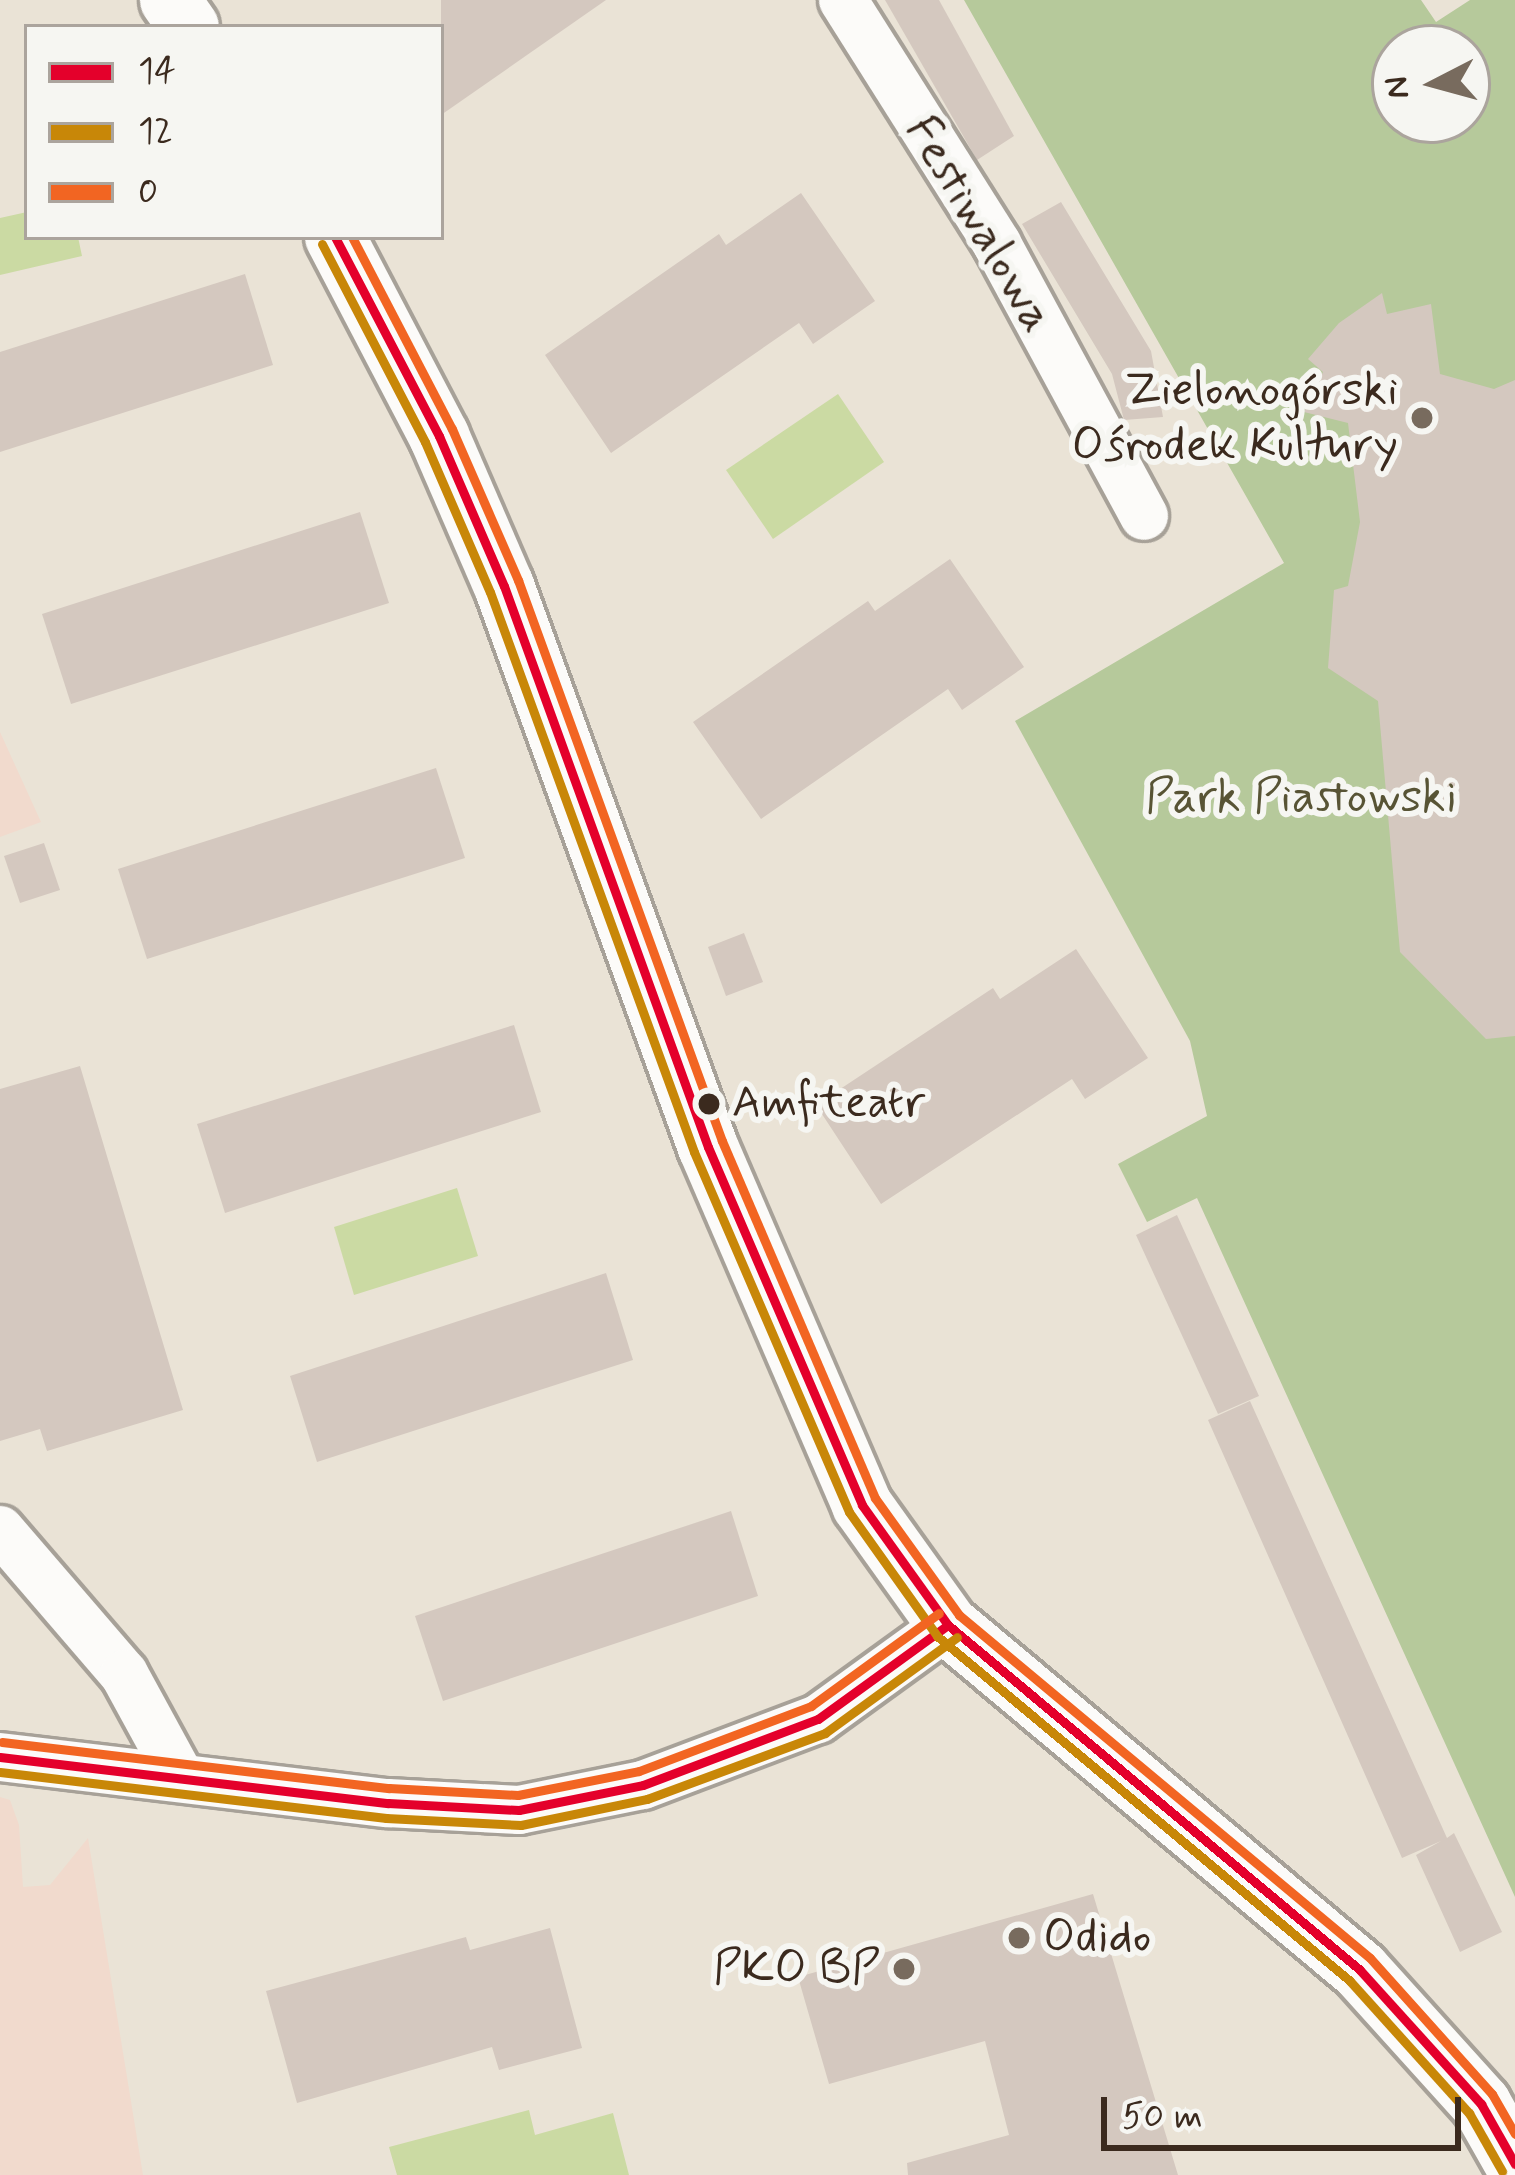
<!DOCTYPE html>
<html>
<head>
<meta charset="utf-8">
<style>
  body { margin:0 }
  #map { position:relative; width:1515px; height:2175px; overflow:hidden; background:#eae3d6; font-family:Mynerve,sans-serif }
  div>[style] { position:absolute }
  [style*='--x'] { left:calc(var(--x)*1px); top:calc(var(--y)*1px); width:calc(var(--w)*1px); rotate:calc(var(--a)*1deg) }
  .built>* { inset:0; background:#f1dacd }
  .green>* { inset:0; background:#cbdaa3 }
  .forest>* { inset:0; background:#b6c99b }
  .building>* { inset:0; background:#d4c8bf }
  .roads { filter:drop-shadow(3px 0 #a7a198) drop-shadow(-3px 0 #a7a198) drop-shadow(0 3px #a7a198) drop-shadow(0 -3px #a7a198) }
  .minor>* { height:48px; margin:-24px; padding:0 24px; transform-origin:24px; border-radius:24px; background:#fcfbf9 }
  .tertiary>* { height:60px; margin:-30px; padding:0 30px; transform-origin:30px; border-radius:30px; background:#fcfbf9 }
  .bus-1>* { height:9px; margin:-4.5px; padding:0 4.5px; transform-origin:4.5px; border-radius:4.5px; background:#e4002b }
  .bus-2>* { height:9px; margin:-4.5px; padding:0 4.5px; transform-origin:4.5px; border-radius:4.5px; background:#c88708 }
  .bus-3>* { height:9px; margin:-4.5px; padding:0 4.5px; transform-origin:4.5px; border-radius:4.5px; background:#f26522 }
  .dots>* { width:33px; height:33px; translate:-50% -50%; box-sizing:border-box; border:6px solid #f6f6f2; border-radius:50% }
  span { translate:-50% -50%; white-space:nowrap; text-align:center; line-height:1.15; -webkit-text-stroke:12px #f6f6f2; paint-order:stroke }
  .bus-label { font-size:45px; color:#3b2a1e }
  .left { translate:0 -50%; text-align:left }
  .street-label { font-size:48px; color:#3b2a1e }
  .poi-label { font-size:48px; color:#3b2a1e }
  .right { translate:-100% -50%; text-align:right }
  .park-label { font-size:48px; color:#585435 }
  .legend { position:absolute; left:24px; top:24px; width:420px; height:216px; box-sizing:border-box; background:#f6f6f2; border:3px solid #aba49d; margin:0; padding:15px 21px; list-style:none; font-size:36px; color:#3b2a1e }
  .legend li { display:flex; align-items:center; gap:24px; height:60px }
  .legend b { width:60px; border:3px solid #aba49d }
  .north { position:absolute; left:1371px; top:24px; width:120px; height:120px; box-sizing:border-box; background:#f6f6f2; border:3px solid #aba49d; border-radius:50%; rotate:264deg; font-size:33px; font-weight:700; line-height:48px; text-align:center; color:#3b2a1e }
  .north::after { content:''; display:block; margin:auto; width:42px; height:54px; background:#786b5e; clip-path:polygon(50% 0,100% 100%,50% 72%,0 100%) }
  .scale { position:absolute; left:1101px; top:2097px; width:360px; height:54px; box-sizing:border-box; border:6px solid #3b2a1e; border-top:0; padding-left:15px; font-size:36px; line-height:42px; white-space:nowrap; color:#3b2a1e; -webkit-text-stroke:9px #f6f6f2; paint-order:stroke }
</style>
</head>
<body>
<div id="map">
  <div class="built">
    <div style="clip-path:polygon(0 732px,41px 822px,0 837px)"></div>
    <div style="clip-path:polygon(0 1797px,10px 1800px,19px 1825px,23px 1887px,50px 1885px,88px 1838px,143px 2175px,0 2175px)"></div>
  </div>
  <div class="green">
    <div style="clip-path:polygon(27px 212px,27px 237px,78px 237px,82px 256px,0 275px,0 218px)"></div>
    <div style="clip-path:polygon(838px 394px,884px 462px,773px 539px,726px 470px)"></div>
    <div style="clip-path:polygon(457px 1188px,478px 1256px,354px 1295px,334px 1227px)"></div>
    <div style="clip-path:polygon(529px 2110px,535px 2135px,613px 2113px,629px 2175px,397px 2175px,389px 2147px)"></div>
  </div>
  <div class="forest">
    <div style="clip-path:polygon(evenodd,964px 0,1421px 0,1436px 22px,1470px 0,1515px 0,1515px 1897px,1197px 1198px,1147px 1222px,1118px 1164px,1207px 1116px,1190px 1041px,1015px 721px,1284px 563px,964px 0,1395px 48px,1467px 48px,1467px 120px,1395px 120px,1395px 48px)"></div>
  </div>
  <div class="building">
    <div style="clip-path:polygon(441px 0,606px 0,441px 115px)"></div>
    <div style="clip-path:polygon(885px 0,939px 0,1014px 136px,977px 160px)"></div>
    <div style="clip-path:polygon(801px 193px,875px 301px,813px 344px,799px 323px,611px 453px,545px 355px,719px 234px,726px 245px)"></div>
    <div style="clip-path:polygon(1061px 202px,1151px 351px,1163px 417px,1124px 420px,1112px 374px,1022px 224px)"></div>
    <div style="clip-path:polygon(245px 274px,273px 365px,0 452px,0 352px)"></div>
    <div style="clip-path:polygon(1382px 293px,1387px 314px,1431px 304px,1440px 374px,1494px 389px,1515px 380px,1515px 1036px,1486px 1039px,1400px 952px,1378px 701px,1328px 668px,1334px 590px,1348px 586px,1360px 522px,1348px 423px,1304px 412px,1323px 372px,1308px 359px,1339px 323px)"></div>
    <div style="clip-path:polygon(360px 512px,389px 603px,71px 704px,42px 614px)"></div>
    <div style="clip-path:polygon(950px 559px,1024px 667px,962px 710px,948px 689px,761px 819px,693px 722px,868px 601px,875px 611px)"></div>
    <div style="clip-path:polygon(436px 768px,465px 858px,147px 959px,118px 869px)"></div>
    <div style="clip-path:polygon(44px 843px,60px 890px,20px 903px,4px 856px)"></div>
    <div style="clip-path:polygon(744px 933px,763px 982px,726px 996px,708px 947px)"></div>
    <div style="clip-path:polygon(1076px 949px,1148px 1058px,1085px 1099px,1072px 1079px,881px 1204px,816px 1105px,993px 988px,1000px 999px)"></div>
    <div style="clip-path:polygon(514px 1025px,541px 1112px,225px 1213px,197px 1124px)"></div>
    <div style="clip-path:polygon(80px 1066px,183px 1410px,47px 1451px,40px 1429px,0 1441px,0 1089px)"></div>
    <div style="clip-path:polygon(1177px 1215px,1259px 1396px,1218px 1414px,1136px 1235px)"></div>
    <div style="clip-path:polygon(606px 1273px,633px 1360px,317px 1462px,290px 1376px)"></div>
    <div style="clip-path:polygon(1250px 1401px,1447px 1838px,1454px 1833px,1502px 1932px,1460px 1952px,1416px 1855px,1441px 1841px,1402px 1858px,1208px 1420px)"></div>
    <div style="clip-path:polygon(731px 1511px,758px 1596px,443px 1701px,415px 1616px)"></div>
    <div style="clip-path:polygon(1093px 1894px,1178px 2175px,908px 2175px,907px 2163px,1009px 2135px,985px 2041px,829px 2084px,798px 1977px)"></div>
    <div style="clip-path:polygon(550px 1928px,582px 2048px,499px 2070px,492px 2047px,297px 2103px,266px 1991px,466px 1937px,470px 1950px)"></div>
  </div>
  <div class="roads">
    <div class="minor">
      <div style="--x:843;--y:0;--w:289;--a:57.7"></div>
      <div style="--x:997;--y:244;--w:309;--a:61.6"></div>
      <div style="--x:0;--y:1530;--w:190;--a:49.3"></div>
      <div style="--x:124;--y:1674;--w:115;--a:61.4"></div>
      <div style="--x:0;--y:1757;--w:391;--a:6.8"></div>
      <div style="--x:388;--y:1803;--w:131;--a:3.1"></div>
      <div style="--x:519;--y:1810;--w:126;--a:-11.4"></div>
      <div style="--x:643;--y:1785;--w:187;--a:-20.7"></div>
      <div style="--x:818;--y:1719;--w:160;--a:-35.9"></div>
    </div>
    <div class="tertiary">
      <div style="--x:170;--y:0;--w:33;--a:55"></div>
      <div style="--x:335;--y:237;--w:225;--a:62.4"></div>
      <div style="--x:439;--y:436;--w:163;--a:66.6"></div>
      <div style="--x:504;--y:586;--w:597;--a:70.02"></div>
      <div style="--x:708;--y:1147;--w:390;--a:66.7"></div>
      <div style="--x:862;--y:1505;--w:148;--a:54.4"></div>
      <div style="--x:948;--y:1625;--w:537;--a:39.94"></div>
      <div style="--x:1360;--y:1970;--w:181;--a:47.9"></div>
      <div style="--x:1481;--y:2104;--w:69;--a:60.5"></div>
    </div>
  </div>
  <div class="bus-1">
    <div style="--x:335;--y:237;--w:225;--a:62.4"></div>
    <div style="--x:439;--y:436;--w:163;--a:66.6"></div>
    <div style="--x:504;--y:586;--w:597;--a:70.02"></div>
    <div style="--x:708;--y:1147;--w:390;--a:66.7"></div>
    <div style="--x:862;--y:1505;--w:148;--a:54.4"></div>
    <div style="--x:948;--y:1625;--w:537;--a:39.94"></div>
    <div style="--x:1360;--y:1970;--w:181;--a:47.9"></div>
    <div style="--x:1481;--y:2104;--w:69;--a:60.5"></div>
    <div style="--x:0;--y:1757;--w:391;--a:6.8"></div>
    <div style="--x:388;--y:1803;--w:131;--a:3.1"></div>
    <div style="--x:519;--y:1810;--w:126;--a:-11.4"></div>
    <div style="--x:643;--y:1785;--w:187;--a:-20.7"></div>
    <div style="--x:818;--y:1719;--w:160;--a:-35.9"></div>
  </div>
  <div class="bus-2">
    <div style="--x:322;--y:244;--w:223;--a:62.5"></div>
    <div style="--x:425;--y:442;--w:163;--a:66.6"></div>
    <div style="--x:490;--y:592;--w:596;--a:69.98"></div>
    <div style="--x:694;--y:1152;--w:392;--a:66.7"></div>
    <div style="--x:849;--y:1512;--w:152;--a:54.6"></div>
    <div style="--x:937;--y:1636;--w:538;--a:39.87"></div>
    <div style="--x:1350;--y:1981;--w:178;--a:48"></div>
    <div style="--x:1469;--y:2113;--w:67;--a:60.4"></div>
    <div style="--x:0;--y:1772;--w:389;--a:6.8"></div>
    <div style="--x:386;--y:1818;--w:135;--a:3"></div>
    <div style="--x:521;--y:1825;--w:129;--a:-11.7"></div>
    <div style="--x:647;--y:1799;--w:190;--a:-20.3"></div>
    <div style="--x:825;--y:1733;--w:163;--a:-36"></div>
  </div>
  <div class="bus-3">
    <div style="--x:352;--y:237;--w:216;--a:62.5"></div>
    <div style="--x:452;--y:429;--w:165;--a:66.4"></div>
    <div style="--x:518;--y:580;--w:597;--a:70.02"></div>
    <div style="--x:722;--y:1141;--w:388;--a:66.8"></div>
    <div style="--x:875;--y:1498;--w:144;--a:54.3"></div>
    <div style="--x:959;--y:1615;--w:535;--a:39.85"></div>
    <div style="--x:1370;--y:1958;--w:183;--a:48.1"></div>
    <div style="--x:1492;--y:2094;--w:46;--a:60.1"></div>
    <div style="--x:2;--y:1742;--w:390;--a:6.8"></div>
    <div style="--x:389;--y:1788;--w:129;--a:3.1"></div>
    <div style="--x:518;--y:1795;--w:123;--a:-11.2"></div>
    <div style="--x:639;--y:1771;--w:184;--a:-20.7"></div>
    <div style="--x:811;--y:1706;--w:158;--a:-36"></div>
  </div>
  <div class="dots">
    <div style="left:1422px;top:418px;background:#786b5e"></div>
    <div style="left:709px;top:1104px;background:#3b2a1e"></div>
    <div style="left:1019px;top:1938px;background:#786b5e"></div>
    <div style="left:904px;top:1969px;background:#786b5e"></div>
  </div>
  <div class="bus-label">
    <span class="left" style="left:732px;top:1104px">Amfiteatr</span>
  </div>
  <div class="street-label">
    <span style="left:979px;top:224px;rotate:59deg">Festiwalowa</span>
  </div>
  <div class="poi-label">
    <span class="right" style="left:1398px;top:418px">Zielonogórski<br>Ośrodek Kultury</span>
    <span class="left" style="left:1043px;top:1938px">Odido</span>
    <span class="right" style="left:880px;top:1969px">PKO BP</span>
  </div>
  <div class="park-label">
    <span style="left:1301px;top:798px">Park Piastowski</span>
  </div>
  <ul class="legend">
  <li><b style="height:15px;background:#e4002b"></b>14</li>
  <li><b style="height:15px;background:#c88708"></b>12</li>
  <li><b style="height:15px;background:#f26522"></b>0</li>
  </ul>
  <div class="north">N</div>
  <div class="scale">50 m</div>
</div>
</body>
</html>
